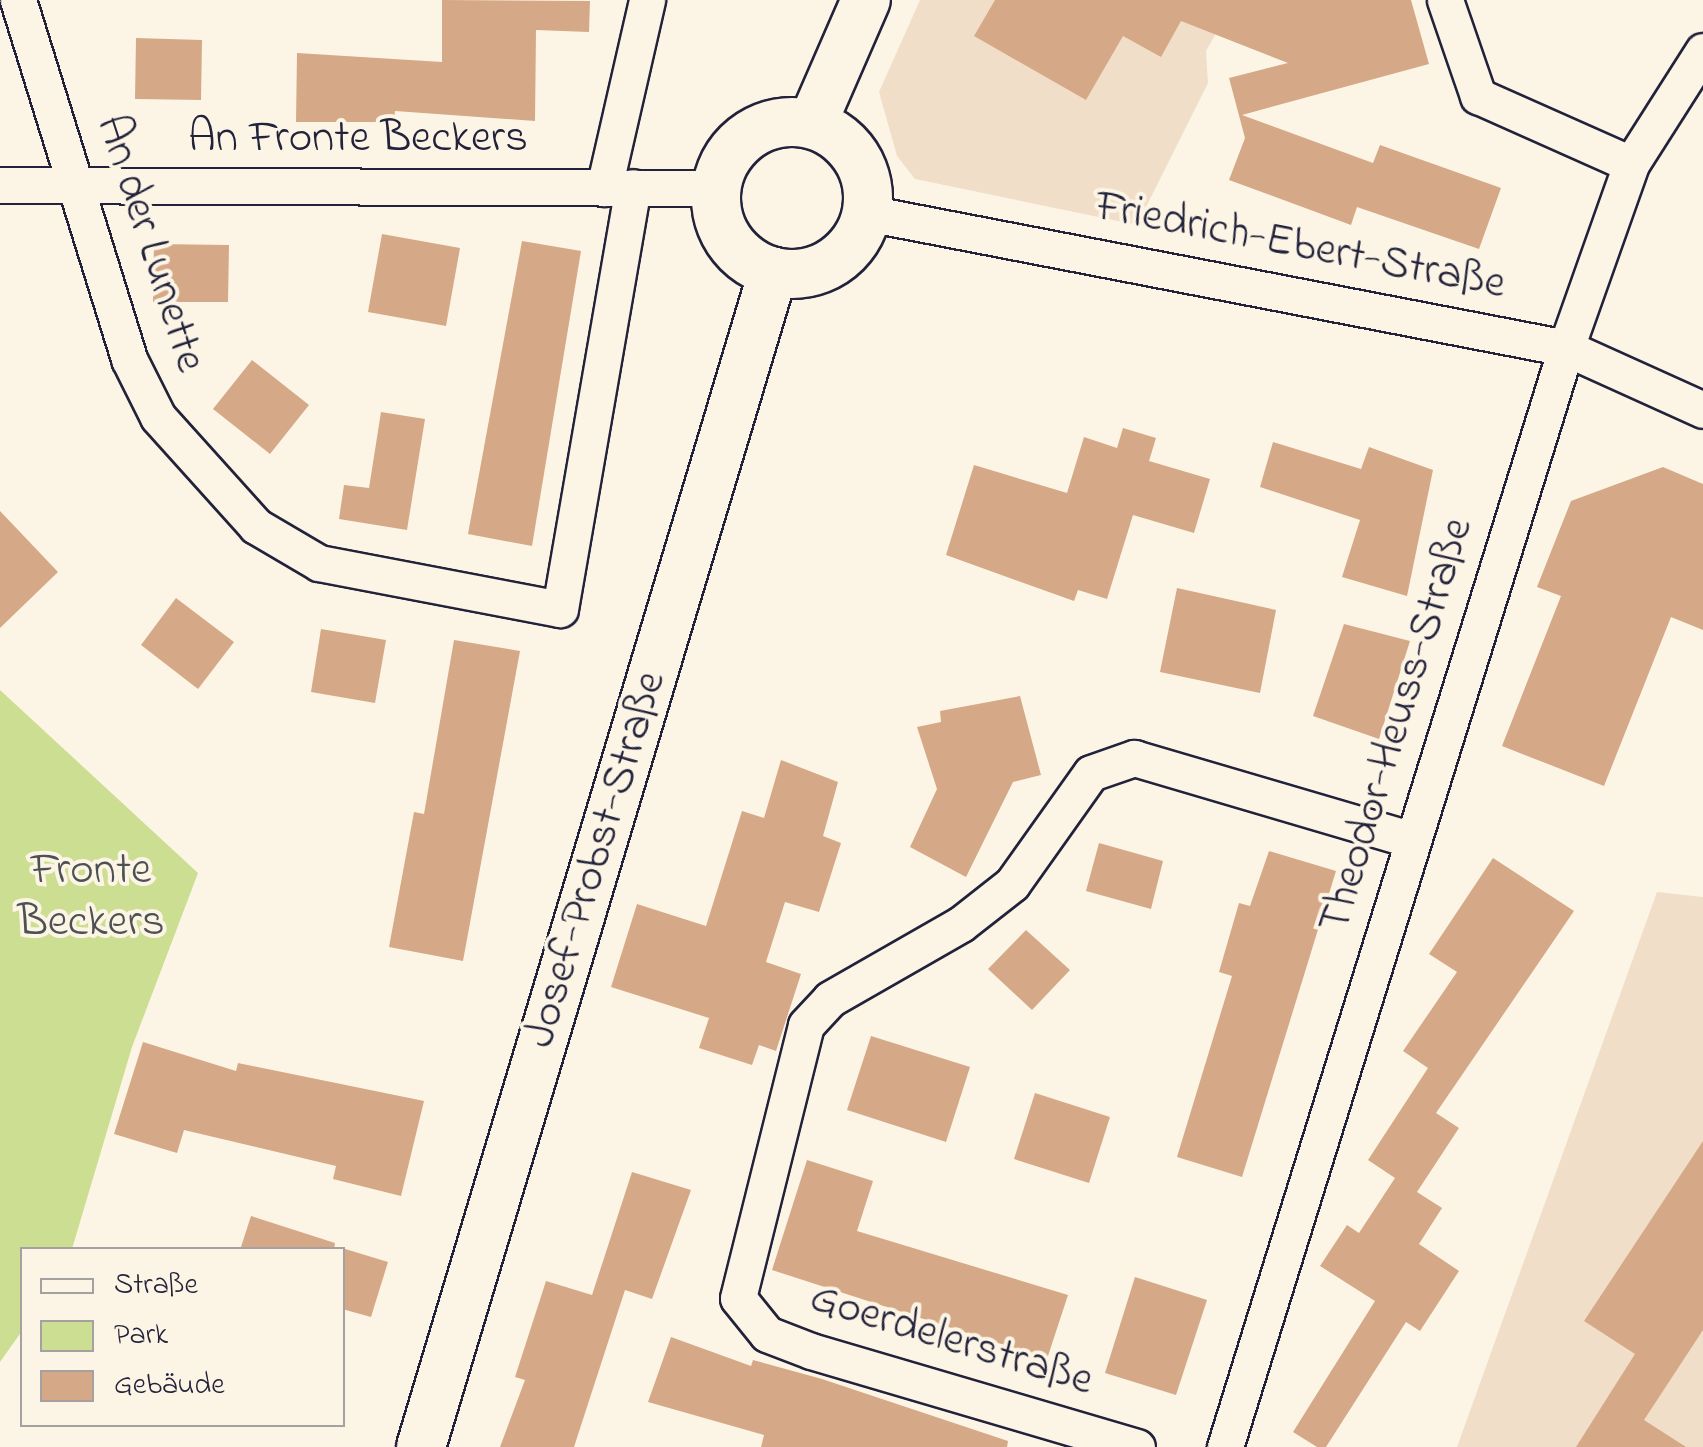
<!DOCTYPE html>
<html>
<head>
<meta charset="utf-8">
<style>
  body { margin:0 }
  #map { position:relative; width:1703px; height:1447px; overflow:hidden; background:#fcf5e5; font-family:"Indie Flower",sans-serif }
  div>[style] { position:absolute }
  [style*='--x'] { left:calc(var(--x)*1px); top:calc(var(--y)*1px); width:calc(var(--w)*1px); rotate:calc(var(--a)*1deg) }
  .built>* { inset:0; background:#f0dec9 }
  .green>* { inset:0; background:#ccde92 }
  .building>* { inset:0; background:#d5a987 }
  .roads { filter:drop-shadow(2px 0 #22223b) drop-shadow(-2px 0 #22223b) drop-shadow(0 2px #22223b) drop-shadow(0 -2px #22223b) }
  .minor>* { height:35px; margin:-17.5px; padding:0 17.5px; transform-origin:17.5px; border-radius:17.5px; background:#fcf5e5 }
  .secondary>* { height:48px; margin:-24px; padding:0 24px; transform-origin:24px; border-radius:24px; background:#fcf5e5 }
  .secondary>.ring { margin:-24px; padding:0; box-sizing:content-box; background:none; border:48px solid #fcf5e5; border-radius:50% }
  span { translate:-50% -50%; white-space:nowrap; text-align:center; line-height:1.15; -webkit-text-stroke:8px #fcf5e5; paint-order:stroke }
  .street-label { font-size:45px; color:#22223b }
  .park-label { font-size:45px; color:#4c5151 }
  .legend { position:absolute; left:20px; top:1247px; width:325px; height:180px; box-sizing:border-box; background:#fcf5e5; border:2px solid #a5a1a1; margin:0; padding:12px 18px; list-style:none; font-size:30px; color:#22223b }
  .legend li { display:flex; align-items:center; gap:20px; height:50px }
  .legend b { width:50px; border:2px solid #a5a1a1 }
</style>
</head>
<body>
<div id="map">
  <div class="built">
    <div style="clip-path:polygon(920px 0,1235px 0,1206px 51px,1208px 83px,1137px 225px,915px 179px,897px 156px,879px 92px)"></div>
    <div style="clip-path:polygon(1657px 892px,1703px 897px,1703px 1447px,1457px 1447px)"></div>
  </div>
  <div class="green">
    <div style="clip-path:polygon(0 690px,198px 873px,132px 1047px,72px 1249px,22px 1250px,22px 1331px,0 1362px)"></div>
  </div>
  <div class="building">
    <div style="clip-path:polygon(442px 0,590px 1px,589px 32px,536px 30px,535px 121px,395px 111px,394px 122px,296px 122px,297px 53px,442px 62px)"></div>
    <div style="clip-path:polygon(995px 0,1411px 0,1429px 64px,1242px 115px,1373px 163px,1380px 145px,1501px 188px,1479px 249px,1357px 207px,1351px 225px,1229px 180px,1245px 138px,1229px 78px,1288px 63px,1181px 21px,1161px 57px,1123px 36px,1086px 100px,974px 36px)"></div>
    <div style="clip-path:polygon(136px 38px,202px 40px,201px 100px,135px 99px)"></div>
    <div style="clip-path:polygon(382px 234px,460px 248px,446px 326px,368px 312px)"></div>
    <div style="clip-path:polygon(522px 241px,581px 251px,532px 546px,468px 534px)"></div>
    <div style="clip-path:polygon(154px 244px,229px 245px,228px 302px,153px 302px)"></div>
    <div style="clip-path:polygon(252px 360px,309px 405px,270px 454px,213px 409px)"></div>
    <div style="clip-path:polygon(381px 412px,425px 419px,407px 530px,339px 519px,344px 485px,369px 488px)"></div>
    <div style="clip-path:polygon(1123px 428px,1156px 438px,1149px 461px,1210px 479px,1194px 533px,1133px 515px,1107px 599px,1078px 590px,1074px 601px,946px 555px,974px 465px,1067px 493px,1084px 437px,1117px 448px)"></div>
    <div style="clip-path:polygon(1273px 442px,1361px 469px,1369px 447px,1433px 470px,1407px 596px,1342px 577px,1360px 520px,1260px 487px)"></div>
    <div style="clip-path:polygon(1663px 467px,1703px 484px,1703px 630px,1671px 617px,1604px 786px,1502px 746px,1561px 596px,1537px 587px,1571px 501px)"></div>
    <div style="clip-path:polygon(0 511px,58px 572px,0 628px)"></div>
    <div style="clip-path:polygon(1177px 588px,1276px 610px,1260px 693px,1160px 672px)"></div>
    <div style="clip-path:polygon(176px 598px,234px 642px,198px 689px,141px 645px)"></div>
    <div style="clip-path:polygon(1344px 624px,1410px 641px,1379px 739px,1313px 716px)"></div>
    <div style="clip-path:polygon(321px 629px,386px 640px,375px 703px,311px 692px)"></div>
    <div style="clip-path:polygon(454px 640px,520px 651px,463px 961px,389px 947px,414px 812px,424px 814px)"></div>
    <div style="clip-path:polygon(1020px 696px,1041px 775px,1013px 782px,966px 877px,910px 847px,937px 789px,917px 727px,941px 722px,940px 711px)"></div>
    <div style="clip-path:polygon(781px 760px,838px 782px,823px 836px,841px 843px,819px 912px,785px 902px,766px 962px,801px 974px,776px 1051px,759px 1045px,752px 1065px,699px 1048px,709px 1018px,611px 987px,637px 904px,706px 926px,742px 811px,764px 818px)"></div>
    <div style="clip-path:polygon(1099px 843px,1163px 861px,1151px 909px,1086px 891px)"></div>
    <div style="clip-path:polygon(1269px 851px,1336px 871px,1242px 1177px,1177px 1157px,1232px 976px,1219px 972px,1239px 903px,1250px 906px)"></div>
    <div style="clip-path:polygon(1493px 858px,1574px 911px,1436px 1113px,1459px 1128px,1417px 1192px,1442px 1208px,1419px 1244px,1459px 1271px,1420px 1331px,1406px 1322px,1326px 1447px,1317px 1447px,1293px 1432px,1375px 1301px,1320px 1266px,1347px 1225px,1359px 1233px,1395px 1178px,1368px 1160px,1428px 1068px,1403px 1051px,1457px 972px,1429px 954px)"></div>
    <div style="clip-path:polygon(1026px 930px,1070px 970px,1032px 1010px,988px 969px)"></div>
    <div style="clip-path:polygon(871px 1036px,970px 1067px,946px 1142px,847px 1110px)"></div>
    <div style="clip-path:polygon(143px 1042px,236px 1071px,238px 1063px,424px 1101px,401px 1196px,333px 1179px,336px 1166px,184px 1130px,177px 1153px,114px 1134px)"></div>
    <div style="clip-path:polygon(1035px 1093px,1110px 1117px,1089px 1183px,1014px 1159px)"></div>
    <div style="clip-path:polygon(1703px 1141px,1703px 1330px,1644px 1420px,1686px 1447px,1576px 1447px,1635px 1354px,1584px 1321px)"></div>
    <div style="clip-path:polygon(807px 1160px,873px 1181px,857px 1231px,1068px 1295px,1047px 1359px,772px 1270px)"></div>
    <div style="clip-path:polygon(632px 1172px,691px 1190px,652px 1299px,625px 1290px,574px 1447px,500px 1447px,525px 1380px,515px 1377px,546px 1281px,592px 1295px)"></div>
    <div style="clip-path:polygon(251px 1216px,335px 1243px,334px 1250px,240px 1250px)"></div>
    <div style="clip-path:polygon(342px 1248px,388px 1262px,371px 1317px,342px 1309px)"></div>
    <div style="clip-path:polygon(1135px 1277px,1207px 1300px,1176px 1395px,1105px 1373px)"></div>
    <div style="clip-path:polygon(671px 1337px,751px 1366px,753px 1360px,822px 1379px,1008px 1441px,1007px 1447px,761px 1447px,764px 1435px,648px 1402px)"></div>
  </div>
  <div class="roads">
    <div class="minor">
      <div style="--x:18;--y:0;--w:376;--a:72.8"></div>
      <div style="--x:129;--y:359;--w:65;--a:63.4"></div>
      <div style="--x:158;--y:417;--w:147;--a:48"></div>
      <div style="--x:256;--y:526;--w:73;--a:30.4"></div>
      <div style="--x:319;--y:563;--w:245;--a:10.8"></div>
      <div style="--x:560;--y:609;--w:428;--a:-80.2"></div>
      <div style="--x:1445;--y:0;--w:102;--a:71"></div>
      <div style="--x:1478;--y:96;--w:167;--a:24"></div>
      <div style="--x:0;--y:185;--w:716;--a:0.24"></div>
      <div style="--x:604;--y:188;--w:193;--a:-77.1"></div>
      <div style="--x:867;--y:213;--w:712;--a:10.93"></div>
      <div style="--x:1566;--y:348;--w:150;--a:24.3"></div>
      <div style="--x:1137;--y:1447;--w:340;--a:-163.6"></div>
      <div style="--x:811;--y:1351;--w:47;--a:-158.9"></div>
      <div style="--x:767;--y:1334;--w:46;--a:-128.9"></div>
      <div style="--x:738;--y:1298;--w:281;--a:-76"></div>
      <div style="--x:806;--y:1025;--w:35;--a:-47"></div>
      <div style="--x:830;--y:999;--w:151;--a:-29.8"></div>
      <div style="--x:961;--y:924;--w:65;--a:-38.1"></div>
      <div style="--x:1012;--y:884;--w:136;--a:-54.6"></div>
      <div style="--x:1091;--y:773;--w:46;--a:-19.2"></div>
      <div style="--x:1134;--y:758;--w:290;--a:16.4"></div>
      <div style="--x:1225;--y:1447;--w:1151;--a:-72.76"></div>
      <div style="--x:1566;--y:348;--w:195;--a:-70.5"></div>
      <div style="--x:1631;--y:164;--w:134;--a:-57.5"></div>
    </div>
    <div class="secondary">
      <div class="ring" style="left:716px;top:122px;width:104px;height:104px"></div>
      <div style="--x:812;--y:124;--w:135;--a:-66.5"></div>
      <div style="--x:421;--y:1447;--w:1227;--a:-73.32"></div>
    </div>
  </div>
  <div class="street-label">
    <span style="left:358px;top:140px">An Fronte Beckers</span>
    <span style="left:149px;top:244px;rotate:72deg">An der Lunette</span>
    <span style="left:1300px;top:247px;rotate:11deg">Friedrich-Ebert-Straße</span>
    <span style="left:1398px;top:726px;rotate:-73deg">Theodor-Heuss-Straße</span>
    <span style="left:597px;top:860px;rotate:-73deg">Josef-Probst-Straße</span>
    <span style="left:951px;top:1341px;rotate:17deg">Goerdelerstraße</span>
  </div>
  <div class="park-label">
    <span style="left:91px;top:898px">Fronte<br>Beckers</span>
  </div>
  <ul class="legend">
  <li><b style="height:12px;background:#fcf5e5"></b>Straße</li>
  <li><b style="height:28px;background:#ccde92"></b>Park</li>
  <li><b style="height:28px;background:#d5a987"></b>Gebäude</li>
  </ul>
</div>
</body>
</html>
